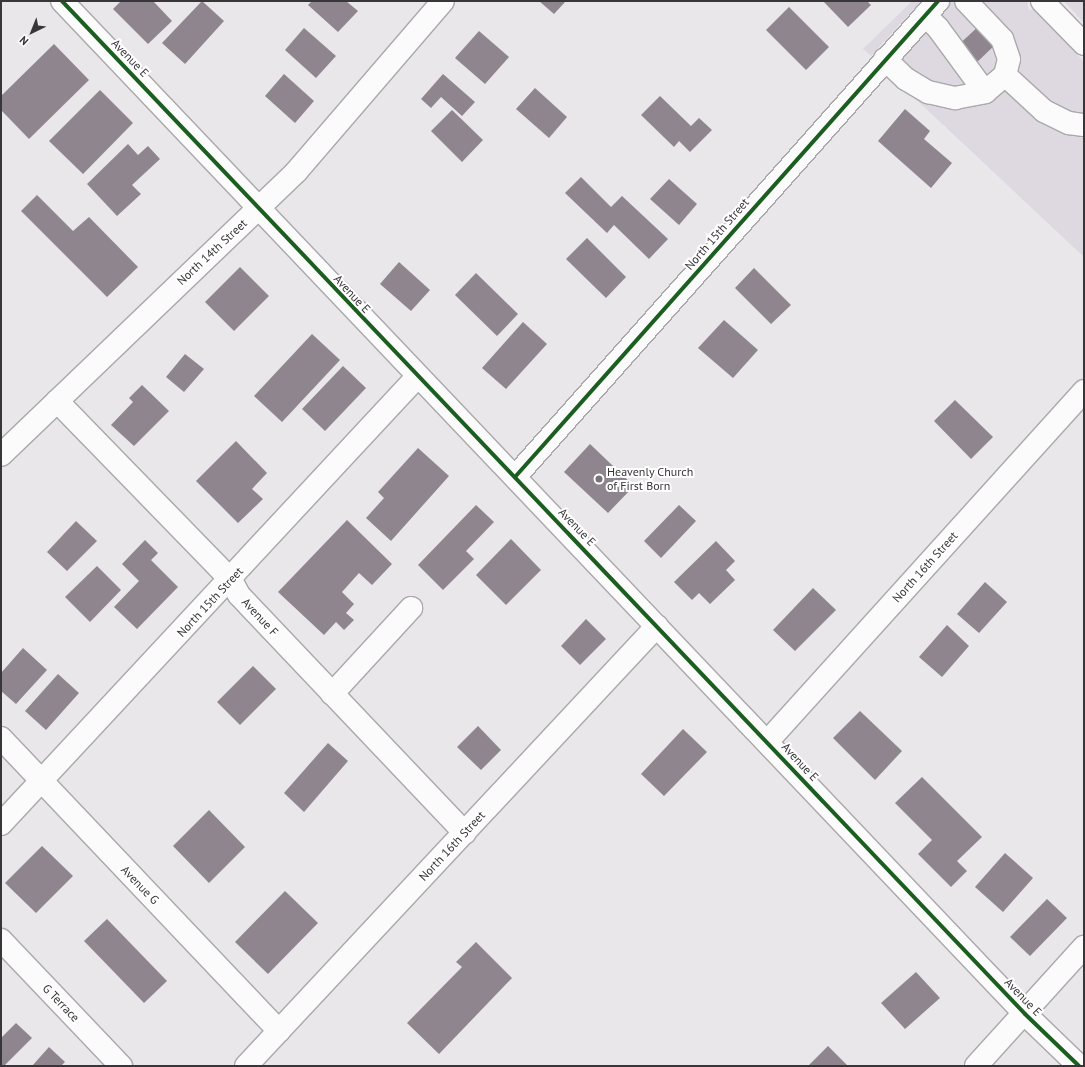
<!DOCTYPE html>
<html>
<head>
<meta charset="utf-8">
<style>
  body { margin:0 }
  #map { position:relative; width:1085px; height:1067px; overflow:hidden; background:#e9e7ea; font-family:"PT Sans",sans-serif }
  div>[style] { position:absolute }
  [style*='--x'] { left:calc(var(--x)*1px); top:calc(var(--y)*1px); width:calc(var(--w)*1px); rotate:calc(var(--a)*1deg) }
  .built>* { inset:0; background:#ded9e0 }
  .building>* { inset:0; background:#8f858e }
  .roads { filter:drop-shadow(1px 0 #aaa8ab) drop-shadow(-1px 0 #aaa8ab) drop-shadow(0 1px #aaa8ab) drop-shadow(0 -1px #aaa8ab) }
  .minor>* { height:22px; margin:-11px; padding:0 11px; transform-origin:11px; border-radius:11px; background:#fcfbfc }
  .cycleway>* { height:4px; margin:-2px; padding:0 2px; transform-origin:2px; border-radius:2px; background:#1b5e20 }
  .dots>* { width:11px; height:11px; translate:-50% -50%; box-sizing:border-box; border:2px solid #fff; border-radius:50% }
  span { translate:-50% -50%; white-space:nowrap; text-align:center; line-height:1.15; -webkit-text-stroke:4px #fff; paint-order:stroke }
  .street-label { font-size:12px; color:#383638 }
  .poi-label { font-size:12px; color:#383638 }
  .left { translate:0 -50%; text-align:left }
  .frame { position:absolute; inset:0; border:2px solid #383638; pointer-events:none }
  .north { position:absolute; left:12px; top:12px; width:40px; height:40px; -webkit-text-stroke:3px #fff; paint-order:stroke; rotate:223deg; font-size:11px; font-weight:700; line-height:16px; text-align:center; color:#383638 }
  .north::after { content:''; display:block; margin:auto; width:14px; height:18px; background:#383638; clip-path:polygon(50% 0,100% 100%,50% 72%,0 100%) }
</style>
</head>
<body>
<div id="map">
  <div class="built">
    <div style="clip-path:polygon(912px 1px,921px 1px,871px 56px,863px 49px)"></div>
    <div style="clip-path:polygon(953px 1px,1027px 1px,1029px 10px,1035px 9px,1084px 62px,1084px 257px,888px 73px)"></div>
    <div style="clip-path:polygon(1064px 1px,1084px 1px,1084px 23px)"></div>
  </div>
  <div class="building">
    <div style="clip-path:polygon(121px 1px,153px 1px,172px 21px,148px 44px,113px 9px)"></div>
    <div style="clip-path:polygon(202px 1px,224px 21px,185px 64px,162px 43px)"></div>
    <div style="clip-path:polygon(312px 1px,346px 1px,358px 11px,338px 32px,308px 5px)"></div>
    <div style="clip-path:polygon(539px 1px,566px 1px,554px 14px)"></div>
    <div style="clip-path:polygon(823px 1px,867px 1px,871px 5px,848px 27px)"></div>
    <div style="clip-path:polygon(789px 7px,829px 47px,806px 70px,766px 30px)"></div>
    <div style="clip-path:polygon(980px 25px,997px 43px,973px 66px,955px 48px)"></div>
    <div style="clip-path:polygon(304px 28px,336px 56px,316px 78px,285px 50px)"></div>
    <div style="clip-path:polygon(479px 31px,509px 57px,485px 84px,455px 58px)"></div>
    <div style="clip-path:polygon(54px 44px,89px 80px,29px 139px,1px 110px,1px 96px)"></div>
    <div style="clip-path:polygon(284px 74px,314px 101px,295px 123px,265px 96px)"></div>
    <div style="clip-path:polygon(443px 74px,475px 102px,462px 116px,441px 97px,431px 108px,421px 99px)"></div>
    <div style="clip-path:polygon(535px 88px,567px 117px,549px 138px,516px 109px)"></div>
    <div style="clip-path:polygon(100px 90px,133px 123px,83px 174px,49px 141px)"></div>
    <div style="clip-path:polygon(660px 96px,691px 126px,699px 118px,712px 130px,690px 152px,679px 141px,674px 147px,641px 115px)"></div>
    <div style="clip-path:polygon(905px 109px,930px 131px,924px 139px,952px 163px,931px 188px,878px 141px)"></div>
    <div style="clip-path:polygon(452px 110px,483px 140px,462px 162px,431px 131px)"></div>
    <div style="clip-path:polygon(128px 144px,138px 155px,148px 146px,160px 159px,132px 185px,141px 194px,117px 216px,87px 184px)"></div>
    <div style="clip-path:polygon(581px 177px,611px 207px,622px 196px,668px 239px,649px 259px,614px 225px,607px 233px,565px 193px)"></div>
    <div style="clip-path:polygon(669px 179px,697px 204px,679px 225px,650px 199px)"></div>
    <div style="clip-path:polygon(37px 195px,73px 231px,89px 217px,138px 267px,107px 297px,21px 211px)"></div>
    <div style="clip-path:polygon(587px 238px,626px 277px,606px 298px,566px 259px)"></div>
    <div style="clip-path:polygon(399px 262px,430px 290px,411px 311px,380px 284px)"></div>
    <div style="clip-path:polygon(240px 267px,269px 296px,234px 331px,205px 302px)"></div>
    <div style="clip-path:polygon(754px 268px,791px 305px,771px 324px,735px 288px)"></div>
    <div style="clip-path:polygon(476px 273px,518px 314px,497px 336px,455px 295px)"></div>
    <div style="clip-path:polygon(724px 320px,758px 350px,733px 378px,698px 348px)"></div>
    <div style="clip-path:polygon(523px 322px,547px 344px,506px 389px,482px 368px)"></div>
    <div style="clip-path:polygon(312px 334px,340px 360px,282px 422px,254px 396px)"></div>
    <div style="clip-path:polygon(185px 354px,204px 369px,184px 392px,166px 377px)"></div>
    <div style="clip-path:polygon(343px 366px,366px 388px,325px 431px,302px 409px)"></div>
    <div style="clip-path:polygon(142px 385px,169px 411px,134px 446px,111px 425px,133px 402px,129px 398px)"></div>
    <div style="clip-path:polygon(955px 400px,993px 437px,971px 459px,934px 421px)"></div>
    <div style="clip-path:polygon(236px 441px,267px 473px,252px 489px,263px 499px,238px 523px,196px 481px)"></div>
    <div style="clip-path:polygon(590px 444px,634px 486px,608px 513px,564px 472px)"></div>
    <div style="clip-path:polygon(418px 448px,449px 476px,391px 541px,366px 518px,384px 498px,378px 492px)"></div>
    <div style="clip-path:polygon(476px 505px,494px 522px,466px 551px,474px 559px,443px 590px,418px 565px)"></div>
    <div style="clip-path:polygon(679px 505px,696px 521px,661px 558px,644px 541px)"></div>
    <div style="clip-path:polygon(347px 520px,392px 564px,372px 585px,359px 573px,342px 592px,354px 604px,346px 613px,354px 620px,344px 630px,336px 622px,324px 635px,278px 592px)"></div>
    <div style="clip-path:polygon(76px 521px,97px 541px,67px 571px,47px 552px)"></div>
    <div style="clip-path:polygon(511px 539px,541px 570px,506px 605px,476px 575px)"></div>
    <div style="clip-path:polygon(145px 540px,158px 553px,151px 560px,178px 587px,137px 629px,114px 607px,139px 581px,122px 564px)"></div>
    <div style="clip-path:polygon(716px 541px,735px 561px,726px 570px,735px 580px,710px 604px,699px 593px,692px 600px,674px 582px)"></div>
    <div style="clip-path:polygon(97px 566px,121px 590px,90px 622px,65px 597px)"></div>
    <div style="clip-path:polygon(985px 582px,1007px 602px,979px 633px,957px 614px)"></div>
    <div style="clip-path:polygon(813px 588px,836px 610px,795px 651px,773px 630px)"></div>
    <div style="clip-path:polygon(586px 619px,606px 639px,580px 665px,561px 646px)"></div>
    <div style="clip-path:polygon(947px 625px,969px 646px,942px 677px,919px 657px)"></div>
    <div style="clip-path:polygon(23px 648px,47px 670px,16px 704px,1px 691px,1px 673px)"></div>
    <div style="clip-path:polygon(253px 666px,276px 689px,240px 725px,217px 702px)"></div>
    <div style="clip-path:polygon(58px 674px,79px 693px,46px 730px,25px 711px)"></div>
    <div style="clip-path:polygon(860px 711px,902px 751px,875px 780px,833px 738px)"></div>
    <div style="clip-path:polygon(478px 726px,501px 750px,481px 770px,457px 747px)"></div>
    <div style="clip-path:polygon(683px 729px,707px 752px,664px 796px,641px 774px)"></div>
    <div style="clip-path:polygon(328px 743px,348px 761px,304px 812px,284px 793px)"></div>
    <div style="clip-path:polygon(922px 777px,982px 837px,957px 861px,967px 871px,951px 887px,918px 854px,932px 840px,895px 803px)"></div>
    <div style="clip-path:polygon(209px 810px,245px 847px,209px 883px,173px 846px)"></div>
    <div style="clip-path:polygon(42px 846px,73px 876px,36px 913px,5px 883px)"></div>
    <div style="clip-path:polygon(1005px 853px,1033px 878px,1003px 912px,975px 887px)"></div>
    <div style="clip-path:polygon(285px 891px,318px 923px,268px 974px,235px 942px)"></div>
    <div style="clip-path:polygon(1047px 899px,1067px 918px,1030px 956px,1010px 937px)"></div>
    <div style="clip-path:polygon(107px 919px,167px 981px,144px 1003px,84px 941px)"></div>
    <div style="clip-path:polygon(476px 942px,512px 978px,439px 1054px,407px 1023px,462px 967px,456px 962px)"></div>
    <div style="clip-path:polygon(916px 972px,940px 998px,905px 1029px,881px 1003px)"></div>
    <div style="clip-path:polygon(16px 1023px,32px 1038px,4px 1066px,1px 1066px,1px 1038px)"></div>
    <div style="clip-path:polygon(828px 1046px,848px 1066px,808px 1066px)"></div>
    <div style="clip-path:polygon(49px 1047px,65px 1062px,61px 1066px,32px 1066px)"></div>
  </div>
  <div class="roads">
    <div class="minor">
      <div style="--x:62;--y:1;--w:1398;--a:46.45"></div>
      <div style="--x:1025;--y:1014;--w:75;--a:43.9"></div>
      <div style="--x:1042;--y:1;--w:60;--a:45.7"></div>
      <div style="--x:925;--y:15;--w:18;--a:45"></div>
      <div style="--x:938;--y:28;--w:79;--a:53.7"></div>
      <div style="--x:985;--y:92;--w:26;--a:-40"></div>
      <div style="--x:1005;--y:75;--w:16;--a:-76"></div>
      <div style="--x:1009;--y:59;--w:21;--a:-109"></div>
      <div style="--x:1002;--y:39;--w:52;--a:-133.5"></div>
      <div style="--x:885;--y:59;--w:29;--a:44"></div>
      <div style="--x:906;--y:79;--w:26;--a:31"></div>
      <div style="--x:928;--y:92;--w:28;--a:13"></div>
      <div style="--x:955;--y:98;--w:31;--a:-11"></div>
      <div style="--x:1005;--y:75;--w:53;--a:42.7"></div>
      <div style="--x:1044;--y:111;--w:28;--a:26"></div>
      <div style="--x:1069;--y:123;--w:15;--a:8"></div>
      <div style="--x:57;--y:401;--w:250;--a:45.8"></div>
      <div style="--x:231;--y:580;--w:17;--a:62"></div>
      <div style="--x:239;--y:595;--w:328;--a:46.5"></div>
      <div style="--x:1;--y:455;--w:409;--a:-43.8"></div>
      <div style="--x:296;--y:172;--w:225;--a:-49.3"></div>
      <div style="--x:515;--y:477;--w:637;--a:-48.37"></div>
      <div style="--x:332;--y:694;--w:117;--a:-47.4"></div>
      <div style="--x:1;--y:738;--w:404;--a:46.5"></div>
      <div style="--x:767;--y:742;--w:473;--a:-47.9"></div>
      <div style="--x:1;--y:824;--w:611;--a:-47.06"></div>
      <div style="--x:1;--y:940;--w:174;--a:46.4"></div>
      <div style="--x:246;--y:1066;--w:602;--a:-46.95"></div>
      <div style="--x:976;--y:1066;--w:161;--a:-47.8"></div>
    </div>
  </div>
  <div class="cycleway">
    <div style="--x:62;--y:1;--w:1398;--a:46.45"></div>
    <div style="--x:1025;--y:1014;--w:75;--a:43.9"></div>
    <div style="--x:515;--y:477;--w:637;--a:-48.37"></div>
  </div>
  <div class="dots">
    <div style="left:599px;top:479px;background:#767476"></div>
  </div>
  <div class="street-label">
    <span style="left:130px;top:58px;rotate:46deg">Avenue E</span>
    <span style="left:717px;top:234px;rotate:-49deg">North 15th Street</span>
    <span style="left:212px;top:252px;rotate:-43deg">North 14th Street</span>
    <span style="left:352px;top:294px;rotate:47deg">Avenue E</span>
    <span style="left:577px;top:527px;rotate:46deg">Avenue E</span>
    <span style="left:925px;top:567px;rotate:-48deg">North 16th Street</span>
    <span style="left:210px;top:602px;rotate:-47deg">North 15th Street</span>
    <span style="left:260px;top:617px;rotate:47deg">Avenue F</span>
    <span style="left:800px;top:762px;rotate:47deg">Avenue E</span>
    <span style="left:452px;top:846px;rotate:-47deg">North 16th Street</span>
    <span style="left:140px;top:885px;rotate:46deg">Avenue G</span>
    <span style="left:1023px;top:997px;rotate:46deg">Avenue E</span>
    <span style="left:61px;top:1003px;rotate:46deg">G Terrace</span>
  </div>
  <div class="poi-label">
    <span class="left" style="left:607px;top:479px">Heavenly Church<br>of First Born</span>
  </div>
  <div class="frame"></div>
  <div class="north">N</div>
</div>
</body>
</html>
